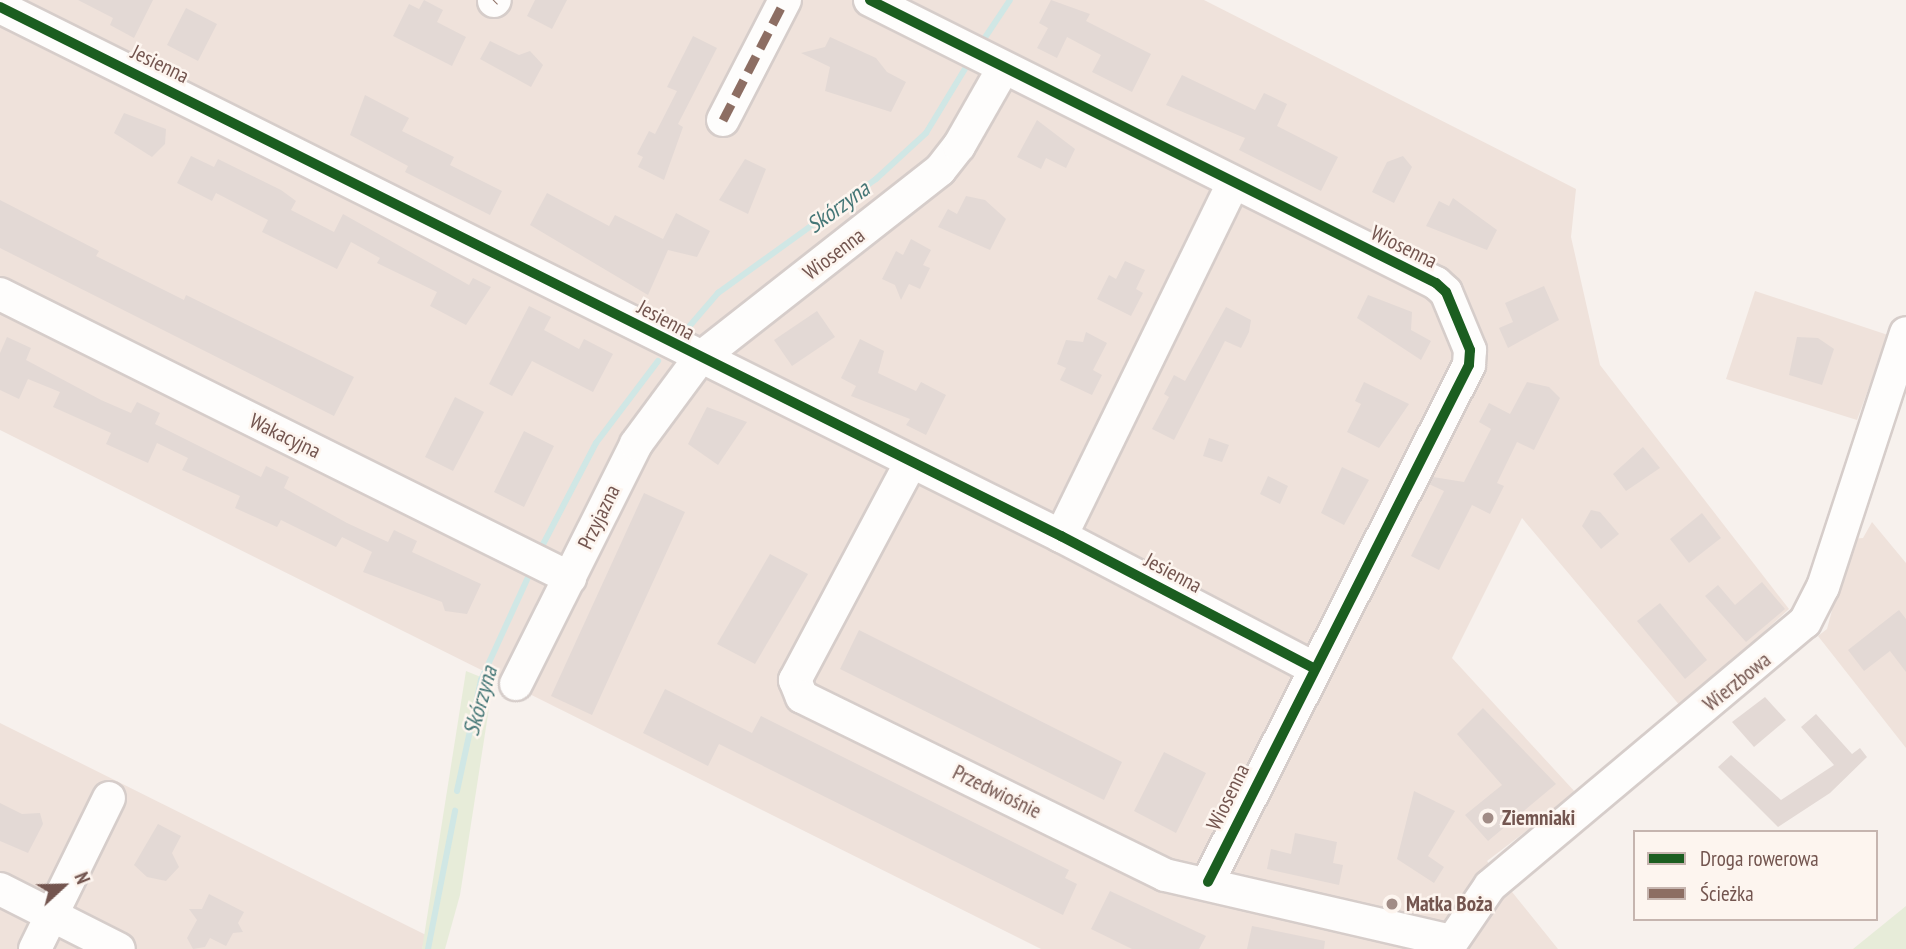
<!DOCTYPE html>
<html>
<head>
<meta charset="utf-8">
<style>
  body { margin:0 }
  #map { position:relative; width:1906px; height:949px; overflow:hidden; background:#f7f1ed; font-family:"PT Sans Narrow",sans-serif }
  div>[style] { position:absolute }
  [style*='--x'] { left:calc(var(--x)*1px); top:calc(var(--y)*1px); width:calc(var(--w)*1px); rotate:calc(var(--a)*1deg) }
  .residential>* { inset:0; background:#efe2db }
  .green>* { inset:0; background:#e7ecd9 }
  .stream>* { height:6px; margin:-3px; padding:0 3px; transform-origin:3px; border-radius:3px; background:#d0e7e5 }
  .building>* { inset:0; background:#e3d9d5 }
  .roads { filter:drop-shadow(2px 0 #d6cdca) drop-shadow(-2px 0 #d6cdca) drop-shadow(0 2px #d6cdca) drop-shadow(0 -2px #d6cdca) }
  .minor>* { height:32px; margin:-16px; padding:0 16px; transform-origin:16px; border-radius:16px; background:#fefdfc }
  .quiet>* { height:9px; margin-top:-4.5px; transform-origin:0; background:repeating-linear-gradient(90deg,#8d6e63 0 18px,transparent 0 27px) }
  .cycleway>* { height:10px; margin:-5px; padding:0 5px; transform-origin:5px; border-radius:5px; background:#1b5e20 }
  .dots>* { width:19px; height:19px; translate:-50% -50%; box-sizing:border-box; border:4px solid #fdf5ef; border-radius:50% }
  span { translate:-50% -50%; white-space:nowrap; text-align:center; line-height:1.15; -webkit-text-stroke:5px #fdf5ef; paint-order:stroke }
  .street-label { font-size:21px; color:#73554f }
  .poi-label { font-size:21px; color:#73554f; font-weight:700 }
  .left { translate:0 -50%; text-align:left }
  .water-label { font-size:23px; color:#447676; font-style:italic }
  .legend { position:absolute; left:1633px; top:830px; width:245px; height:91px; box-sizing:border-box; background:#fdf5ef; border:2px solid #c6b5af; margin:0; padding:9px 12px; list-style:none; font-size:21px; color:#73554f }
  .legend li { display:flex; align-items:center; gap:14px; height:35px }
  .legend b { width:35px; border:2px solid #c6b5af }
  .north { position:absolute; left:28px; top:851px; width:70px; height:70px; -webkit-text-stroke:5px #fdf5ef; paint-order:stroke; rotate:68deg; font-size:19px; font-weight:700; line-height:28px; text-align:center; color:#73554f }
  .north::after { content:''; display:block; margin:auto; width:24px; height:32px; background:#73554f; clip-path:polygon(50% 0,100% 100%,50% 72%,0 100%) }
</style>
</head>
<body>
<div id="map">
  <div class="residential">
    <div style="clip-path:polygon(0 0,1204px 0,1576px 189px,1571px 237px,1600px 365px,1789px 609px,1681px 707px,1522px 518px,1452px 658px,1576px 793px,1487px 861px,1558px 949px,1041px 949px,0 430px)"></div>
    <div style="clip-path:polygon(1755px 291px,1888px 335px,1857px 420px,1726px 379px)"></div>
    <div style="clip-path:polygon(1872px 522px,1906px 563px,1906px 748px,1818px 636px,1827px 629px,1851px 539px,1863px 538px)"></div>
    <div style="clip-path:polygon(0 723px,426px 935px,422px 949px,0 949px)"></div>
  </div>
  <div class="green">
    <div style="clip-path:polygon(466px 671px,493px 682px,460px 895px,445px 949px,422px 949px)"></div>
    <div style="clip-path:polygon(1906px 906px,1906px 949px,1853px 949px)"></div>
  </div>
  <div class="stream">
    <div style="--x:982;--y:42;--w:50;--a:-56.3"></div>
    <div style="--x:687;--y:329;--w:48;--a:-49.3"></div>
    <div style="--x:718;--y:293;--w:195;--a:-35.8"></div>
    <div style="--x:876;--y:179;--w:68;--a:-42.6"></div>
    <div style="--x:926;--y:133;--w:81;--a:-58.7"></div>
    <div style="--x:539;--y:552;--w:123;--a:-62.4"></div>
    <div style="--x:596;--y:443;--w:103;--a:-52.9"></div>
    <div style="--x:457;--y:791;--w:114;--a:-77.8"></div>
    <div style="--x:481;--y:680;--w:115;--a:-65.4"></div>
    <div style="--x:428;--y:949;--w:141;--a:-78.9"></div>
  </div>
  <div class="building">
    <div style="clip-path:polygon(78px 0,153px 0,134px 38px,110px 25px,113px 18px)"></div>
    <div style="clip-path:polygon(424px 0,443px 10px,437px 22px,466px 37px,452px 66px,393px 36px,409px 4px,419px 9px)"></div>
    <div style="clip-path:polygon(535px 0,567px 0,552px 29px,527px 16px)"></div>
    <div style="clip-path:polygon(1051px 0,1090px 14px,1086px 21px,1151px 54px,1132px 92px,1092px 72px,1101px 55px,1067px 37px,1057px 58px,1037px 48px,1048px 28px,1039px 23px)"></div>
    <div style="clip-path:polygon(186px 8px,217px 24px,198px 61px,167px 45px)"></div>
    <div style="clip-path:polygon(693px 36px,717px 48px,678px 124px,683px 127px,664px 180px,638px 167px,643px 157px,637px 154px,649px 131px,655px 134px,677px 91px,667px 87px)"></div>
    <div style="clip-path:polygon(830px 37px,876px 58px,887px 72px,906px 82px,891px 112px,825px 91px,830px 67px,801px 53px,825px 47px)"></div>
    <div style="clip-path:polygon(490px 41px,519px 55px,530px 51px,543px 65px,531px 87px,480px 59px)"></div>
    <div style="clip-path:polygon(1182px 75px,1255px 110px,1264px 93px,1287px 104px,1277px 126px,1338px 157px,1321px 191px,1239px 150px,1245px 138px,1166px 105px)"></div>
    <div style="clip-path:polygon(365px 95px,409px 118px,402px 131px,454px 157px,450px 165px,502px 191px,490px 215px,405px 172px,408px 166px,350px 135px)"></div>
    <div style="clip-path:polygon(124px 113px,166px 129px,165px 144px,152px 157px,114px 133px)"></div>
    <div style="clip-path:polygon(1037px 120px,1075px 149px,1066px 168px,1046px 158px,1041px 169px,1017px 157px)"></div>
    <div style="clip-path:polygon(191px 156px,214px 167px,218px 159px,281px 190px,296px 201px,291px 210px,334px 232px,343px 214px,469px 285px,473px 278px,491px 287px,466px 325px,430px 306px,437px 292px,377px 263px,380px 258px,351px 242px,337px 269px,262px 232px,268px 220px,216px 193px,212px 201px,177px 183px)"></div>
    <div style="clip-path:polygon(1403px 156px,1412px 167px,1394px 203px,1372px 192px,1387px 162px)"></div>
    <div style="clip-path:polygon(745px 159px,766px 169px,748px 214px,719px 200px)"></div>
    <div style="clip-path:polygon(547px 193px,609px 226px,615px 215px,663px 239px,676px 213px,710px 231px,697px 257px,668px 250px,648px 295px,530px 225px)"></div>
    <div style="clip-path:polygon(966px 196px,985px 200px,1006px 219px,990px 250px,938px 227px,948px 209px,957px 214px)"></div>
    <div style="clip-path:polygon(1453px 198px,1497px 230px,1487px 250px,1426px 226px,1439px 201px,1449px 206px)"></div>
    <div style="clip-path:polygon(0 200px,99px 251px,96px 256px,184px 300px,186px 295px,354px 377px,334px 416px,0 248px)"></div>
    <div style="clip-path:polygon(911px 239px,931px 250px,923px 265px,930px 268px,920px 289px,909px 284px,901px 300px,895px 285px,882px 279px,896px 251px,903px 255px)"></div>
    <div style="clip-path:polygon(1125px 261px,1145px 270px,1136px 289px,1143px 293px,1131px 316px,1097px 299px,1109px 275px,1116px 279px)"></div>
    <div style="clip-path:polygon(1544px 286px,1559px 320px,1508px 348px,1499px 328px,1513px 322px,1505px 303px)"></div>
    <div style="clip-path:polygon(1368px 295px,1412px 312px,1411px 330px,1431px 341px,1421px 360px,1357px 318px)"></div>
    <div style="clip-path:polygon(529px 306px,551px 317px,544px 330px,579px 349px,584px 339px,613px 354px,593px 392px,532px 361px,512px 396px,489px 384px)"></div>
    <div style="clip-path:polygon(1226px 307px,1251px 320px,1249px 332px,1241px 348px,1225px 341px,1174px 440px,1152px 429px,1169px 397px,1164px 394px,1174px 375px,1185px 381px)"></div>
    <div style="clip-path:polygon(817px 311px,835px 337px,792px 366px,774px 340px)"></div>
    <div style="clip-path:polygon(1086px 332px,1107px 343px,1093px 370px,1102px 375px,1092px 395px,1060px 380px,1066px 368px,1057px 364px,1066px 340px,1083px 342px)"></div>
    <div style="clip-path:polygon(7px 337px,31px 348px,26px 360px,101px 400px,131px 413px,137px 402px,160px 413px,155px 424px,261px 477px,266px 466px,289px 477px,284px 488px,347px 523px,388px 542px,394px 530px,417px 541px,412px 552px,481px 584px,467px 614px,445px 611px,442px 602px,363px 572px,372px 552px,342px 537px,336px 547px,281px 520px,277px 527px,235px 508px,240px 496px,182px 470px,188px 458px,157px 443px,148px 463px,106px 444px,111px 433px,53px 407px,60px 392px,28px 379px,19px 399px,0 390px,0 353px)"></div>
    <div style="clip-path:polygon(1797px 337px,1818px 338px,1834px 349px,1822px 385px,1789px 375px)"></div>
    <div style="clip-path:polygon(860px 339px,884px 351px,878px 373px,916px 391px,921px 382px,946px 395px,926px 435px,906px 425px,910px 419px,851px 396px,856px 386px,841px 378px)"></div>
    <div style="clip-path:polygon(1364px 382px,1409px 404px,1379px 448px,1347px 432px,1361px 404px,1355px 401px)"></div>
    <div style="clip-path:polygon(1527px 382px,1549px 387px,1560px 398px,1534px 450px,1517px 442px,1497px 483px,1504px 486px,1490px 514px,1472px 505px,1439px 570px,1411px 556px,1444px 491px,1429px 484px,1433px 477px,1464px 482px,1491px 429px,1479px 422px,1489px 403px,1510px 414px)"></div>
    <div style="clip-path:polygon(455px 397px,484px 412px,453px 471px,425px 457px)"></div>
    <div style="clip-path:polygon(707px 407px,747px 422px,718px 465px,688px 444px)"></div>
    <div style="clip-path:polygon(524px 431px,554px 446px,524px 507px,494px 492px)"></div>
    <div style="clip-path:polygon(1209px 438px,1229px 445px,1222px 462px,1203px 456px)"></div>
    <div style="clip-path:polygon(1643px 447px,1660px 468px,1626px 491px,1613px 474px)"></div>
    <div style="clip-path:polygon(1342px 467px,1369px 480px,1344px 525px,1321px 513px)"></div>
    <div style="clip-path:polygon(1268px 476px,1288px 486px,1280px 504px,1260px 494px)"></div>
    <div style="clip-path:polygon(644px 493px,685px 512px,592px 715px,551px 696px)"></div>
    <div style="clip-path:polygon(1591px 510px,1600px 512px,1619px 534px,1601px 549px,1582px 526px)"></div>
    <div style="clip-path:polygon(1702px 513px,1721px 538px,1689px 563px,1670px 539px)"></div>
    <div style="clip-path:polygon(770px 554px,808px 574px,755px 664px,717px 644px)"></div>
    <div style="clip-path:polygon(1762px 582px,1785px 609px,1746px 642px,1705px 596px,1718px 585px,1735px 605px)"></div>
    <div style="clip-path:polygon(1660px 603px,1707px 660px,1685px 679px,1637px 621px)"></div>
    <div style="clip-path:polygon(1899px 610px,1906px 619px,1906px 672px,1890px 651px,1864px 671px,1848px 650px)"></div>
    <div style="clip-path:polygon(859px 630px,1122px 762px,1104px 800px,840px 669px)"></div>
    <div style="clip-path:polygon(665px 689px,752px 733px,761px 716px,1069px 870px,1065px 878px,1077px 884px,1063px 915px,719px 744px,708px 766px,643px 733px)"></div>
    <div style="clip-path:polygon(1765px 697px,1786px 720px,1754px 747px,1732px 722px)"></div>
    <div style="clip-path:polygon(1483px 708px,1556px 784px,1488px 841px,1465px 815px,1502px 785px,1457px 734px)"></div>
    <div style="clip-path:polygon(1816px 714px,1852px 754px,1860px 748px,1867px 757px,1830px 793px,1778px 827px,1718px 767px,1731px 755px,1781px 800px,1834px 765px,1801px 727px)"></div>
    <div style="clip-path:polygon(1164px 752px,1206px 773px,1176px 833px,1134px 811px)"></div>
    <div style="clip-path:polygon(1414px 791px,1455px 811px,1428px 856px,1444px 867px,1434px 883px,1397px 859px)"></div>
    <div style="clip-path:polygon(0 803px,22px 814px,40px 813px,43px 824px,28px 853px,0 841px)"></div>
    <div style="clip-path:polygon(158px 824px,181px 836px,172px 853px,179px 867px,166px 881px,147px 877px,134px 865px)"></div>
    <div style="clip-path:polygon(1295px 833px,1337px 842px,1333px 863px,1343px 865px,1339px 885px,1267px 869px,1271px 849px,1291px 854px)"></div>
    <div style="clip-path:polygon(1110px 891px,1206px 936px,1199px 949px,1132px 949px,1091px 929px)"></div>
    <div style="clip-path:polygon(209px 894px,244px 912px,238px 923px,243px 932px,233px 933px,226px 946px,210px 938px,205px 947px,193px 949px,187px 938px,197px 920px,189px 909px,202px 909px)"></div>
    <div style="clip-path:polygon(1252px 926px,1325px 941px,1324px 949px,1247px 949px)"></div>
  </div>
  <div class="roads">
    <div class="minor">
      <div style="--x:870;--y:0;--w:633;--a:26.57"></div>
      <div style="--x:1436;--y:283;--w:13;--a:42"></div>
      <div style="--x:1446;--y:292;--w:63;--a:67.5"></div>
      <div style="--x:1470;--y:350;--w:15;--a:94"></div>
      <div style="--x:1469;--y:365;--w:579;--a:116.79"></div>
      <div style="--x:494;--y:1;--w:1;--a:-45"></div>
      <div style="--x:0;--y:7;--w:1186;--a:26.5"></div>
      <div style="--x:1061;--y:536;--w:284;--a:27.6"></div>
      <div style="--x:723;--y:120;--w:135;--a:-62.7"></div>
      <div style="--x:0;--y:294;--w:637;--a:26.48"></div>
      <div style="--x:910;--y:464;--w:245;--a:118"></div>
      <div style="--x:795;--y:680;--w:18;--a:68"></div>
      <div style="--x:802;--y:697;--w:404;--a:26.1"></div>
      <div style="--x:1165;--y:875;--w:293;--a:13"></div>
      <div style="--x:1061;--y:536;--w:393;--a:-64"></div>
      <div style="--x:516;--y:684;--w:268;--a:-63.4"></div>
      <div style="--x:636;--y:444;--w:106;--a:-53.5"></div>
      <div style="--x:699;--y:359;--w:306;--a:-38.1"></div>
      <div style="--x:940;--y:170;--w:31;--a:-52"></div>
      <div style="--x:959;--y:146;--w:89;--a:-60.3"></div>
      <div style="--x:0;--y:889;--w:133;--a:26.8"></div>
      <div style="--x:35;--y:949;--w:168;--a:-63.9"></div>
      <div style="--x:1447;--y:949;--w:76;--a:-55.7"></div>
      <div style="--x:1490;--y:886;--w:411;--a:-40"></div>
      <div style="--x:1805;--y:622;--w:39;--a:-63"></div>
      <div style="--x:1823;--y:587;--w:267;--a:-71.9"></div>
    </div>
  </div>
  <div class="quiet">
    <div style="--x:494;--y:1;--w:1;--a:-45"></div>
    <div style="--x:723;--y:120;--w:135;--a:-62.7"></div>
  </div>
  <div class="cycleway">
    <div style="--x:870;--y:0;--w:633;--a:26.57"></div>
    <div style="--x:1436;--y:283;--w:13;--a:42"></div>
    <div style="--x:1446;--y:292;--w:63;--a:67.5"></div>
    <div style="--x:1470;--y:350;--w:15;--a:94"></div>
    <div style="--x:1469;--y:365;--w:579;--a:116.79"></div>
    <div style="--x:0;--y:7;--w:1186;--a:26.5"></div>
    <div style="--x:1061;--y:536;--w:284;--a:27.6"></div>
  </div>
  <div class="dots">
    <div style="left:1488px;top:818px;background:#a18c86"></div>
    <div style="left:1392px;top:904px;background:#a18c86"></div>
  </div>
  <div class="street-label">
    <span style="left:160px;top:64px;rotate:26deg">Jesienna</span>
    <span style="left:1404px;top:247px;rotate:26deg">Wiosenna</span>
    <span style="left:834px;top:254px;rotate:-37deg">Wiosenna</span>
    <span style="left:666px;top:320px;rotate:28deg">Jesienna</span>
    <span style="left:285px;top:436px;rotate:26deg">Wakacyjna</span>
    <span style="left:599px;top:517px;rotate:-64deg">Przyjazna</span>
    <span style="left:1173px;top:573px;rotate:28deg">Jesienna</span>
    <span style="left:1737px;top:682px;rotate:-39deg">Wierzbowa</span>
    <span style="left:997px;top:792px;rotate:26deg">Przedwiośnie</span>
    <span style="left:1228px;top:797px;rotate:-64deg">Wiosenna</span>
  </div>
  <div class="poi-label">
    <span class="left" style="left:1502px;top:818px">Ziemniaki</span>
    <span class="left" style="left:1406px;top:904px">Matka Boża</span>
  </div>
  <div class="water-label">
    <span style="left:838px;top:207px;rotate:-36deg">Skórzyna</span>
    <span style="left:480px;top:701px;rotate:-74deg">Skórzyna</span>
  </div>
  <ul class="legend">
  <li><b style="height:9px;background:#1b5e20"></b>Droga rowerowa</li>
  <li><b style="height:9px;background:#8d6e63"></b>Ścieżka</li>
  </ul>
  <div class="north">N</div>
</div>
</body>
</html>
